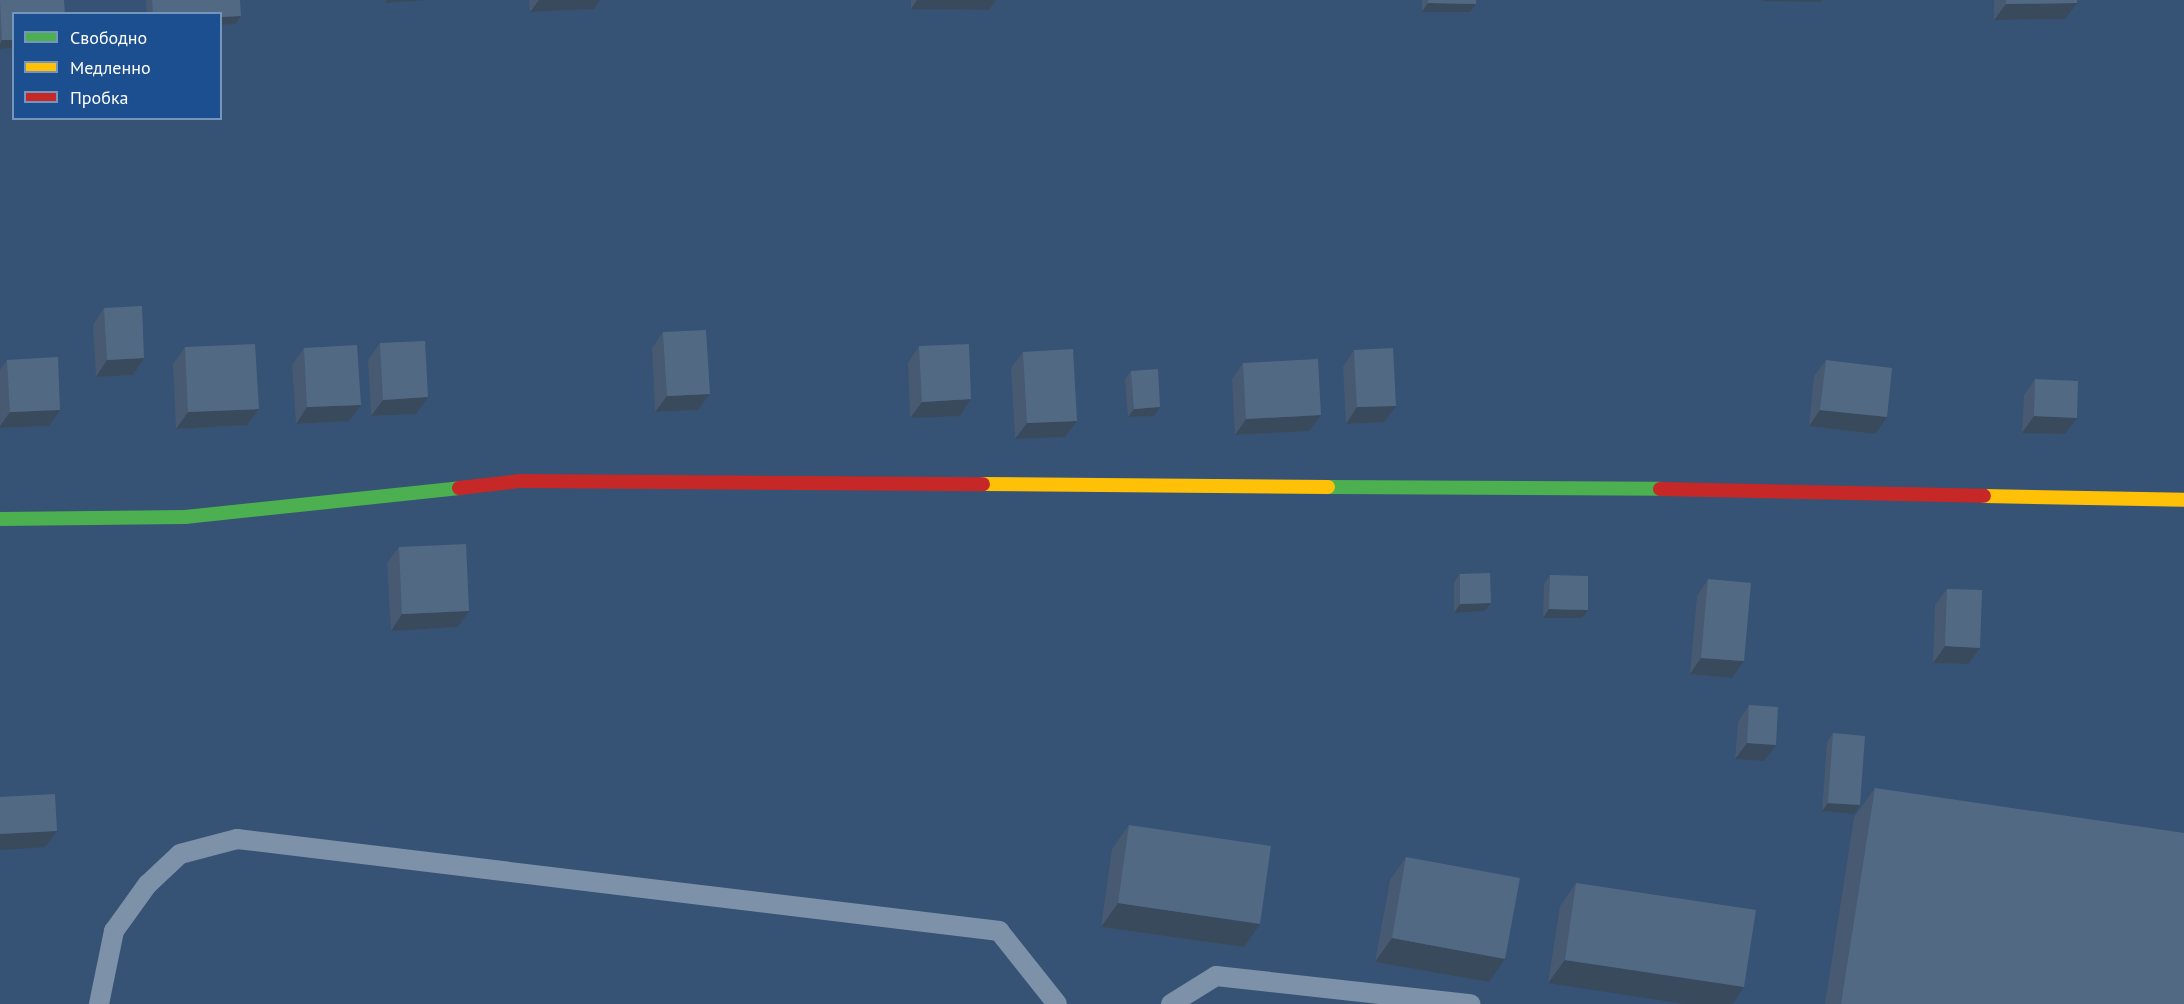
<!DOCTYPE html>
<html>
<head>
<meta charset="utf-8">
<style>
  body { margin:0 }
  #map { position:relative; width:2184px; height:1004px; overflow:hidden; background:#365274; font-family:"PT Sans",sans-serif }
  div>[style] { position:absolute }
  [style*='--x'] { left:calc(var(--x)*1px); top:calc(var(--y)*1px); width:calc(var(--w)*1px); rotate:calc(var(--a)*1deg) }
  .lane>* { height:20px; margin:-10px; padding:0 10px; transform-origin:10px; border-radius:10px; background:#7d92a8 }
  .fast>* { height:14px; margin:-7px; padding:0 7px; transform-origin:7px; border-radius:7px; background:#4caf50 }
  .slow>* { height:14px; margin:-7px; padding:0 7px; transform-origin:7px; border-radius:7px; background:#ffc107 }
  .jam>* { height:14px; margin:-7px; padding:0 7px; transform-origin:7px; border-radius:7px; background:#c62828 }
  .wall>* { inset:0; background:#475a72 }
  .shaded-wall>* { inset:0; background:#394a5c }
  .building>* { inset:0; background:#526984 }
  span { translate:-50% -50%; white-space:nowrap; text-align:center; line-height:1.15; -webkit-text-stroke:4.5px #1b4f8f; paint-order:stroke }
  .legend { position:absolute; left:12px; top:12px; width:210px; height:108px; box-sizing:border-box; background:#1b4f8f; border:2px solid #7695bc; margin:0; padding:8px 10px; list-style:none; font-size:18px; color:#fff }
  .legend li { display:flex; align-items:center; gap:12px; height:30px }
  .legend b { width:30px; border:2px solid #7695bc }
</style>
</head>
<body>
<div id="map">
  <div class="lane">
    <div style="--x:99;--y:1004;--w:75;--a:-78.4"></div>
    <div style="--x:114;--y:931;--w:57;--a:-54.3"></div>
    <div style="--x:147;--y:885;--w:45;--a:-43.2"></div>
    <div style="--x:180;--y:854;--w:59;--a:-14.7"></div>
    <div style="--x:237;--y:839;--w:768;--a:6.88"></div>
    <div style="--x:999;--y:931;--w:93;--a:51.5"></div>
    <div style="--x:1171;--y:1004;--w:53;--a:-31.9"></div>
    <div style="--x:1216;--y:976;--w:256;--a:6.3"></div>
  </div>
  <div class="fast">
    <div style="--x:1328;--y:487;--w:332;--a:0.3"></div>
    <div style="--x:0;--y:519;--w:185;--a:-0.6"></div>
    <div style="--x:185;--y:517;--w:276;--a:-6"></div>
  </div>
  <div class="slow">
    <div style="--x:983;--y:484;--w:345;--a:0.5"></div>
    <div style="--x:1984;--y:496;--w:200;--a:1.1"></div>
  </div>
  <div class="jam">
    <div style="--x:459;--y:488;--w:61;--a:-6.5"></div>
    <div style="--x:520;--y:481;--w:463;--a:0.4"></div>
    <div style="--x:1660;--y:489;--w:324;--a:1.2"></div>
  </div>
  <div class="wall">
    <div style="clip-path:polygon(0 0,14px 14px,14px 48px,0 49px)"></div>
    <div style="clip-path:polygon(146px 0,240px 0,235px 24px,220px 25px,220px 14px,147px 14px)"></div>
    <div style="clip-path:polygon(529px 0,600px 0,594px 9px,530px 12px)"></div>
    <div style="clip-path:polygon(911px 0,996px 0,989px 10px,911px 9px)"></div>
    <div style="clip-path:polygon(1422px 0,1476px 0,1476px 4px,1470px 12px,1422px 12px)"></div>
    <div style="clip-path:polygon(1994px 0,2077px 0,2065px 19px,1994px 20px)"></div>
    <div style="clip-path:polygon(104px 308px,144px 358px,133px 375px,96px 377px,93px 325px)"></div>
    <div style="clip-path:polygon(663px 332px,710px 394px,698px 410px,655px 412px,652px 348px)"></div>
    <div style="clip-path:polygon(380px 343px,416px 414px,371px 416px,368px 360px)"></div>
    <div style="clip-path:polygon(919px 346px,971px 399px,960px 416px,910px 418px,908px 363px)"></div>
    <div style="clip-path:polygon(185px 347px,259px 409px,247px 425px,176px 429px,173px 364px)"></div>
    <div style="clip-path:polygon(304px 348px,361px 405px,349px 421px,296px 424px,292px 365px)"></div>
    <div style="clip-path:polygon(1354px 350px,1384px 422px,1346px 424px,1343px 367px)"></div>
    <div style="clip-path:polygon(1023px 352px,1077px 421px,1065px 437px,1015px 439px,1011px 368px)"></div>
    <div style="clip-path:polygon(7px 360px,49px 426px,0 428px,0 370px)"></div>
    <div style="clip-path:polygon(1826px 360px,1875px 434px,1809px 426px,1814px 376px)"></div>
    <div style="clip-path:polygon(1243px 363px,1321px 415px,1309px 431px,1235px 435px,1232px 379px)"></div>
    <div style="clip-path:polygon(1131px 371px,1154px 416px,1128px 417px,1125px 379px)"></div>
    <div style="clip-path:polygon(2035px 379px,2065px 434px,2022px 433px,2024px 395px)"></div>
    <div style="clip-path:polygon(399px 547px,458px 627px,391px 631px,387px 563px)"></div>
    <div style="clip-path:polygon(1460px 574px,1491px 603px,1485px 611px,1454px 613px,1454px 582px)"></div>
    <div style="clip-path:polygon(1550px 575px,1582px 618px,1543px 618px,1544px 584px)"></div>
    <div style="clip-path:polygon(1708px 579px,1744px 661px,1732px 678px,1690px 674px,1697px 596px)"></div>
    <div style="clip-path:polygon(1947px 589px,1968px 664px,1933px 663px,1935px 605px)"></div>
    <div style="clip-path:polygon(1749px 705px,1764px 761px,1735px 759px,1738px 722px)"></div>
    <div style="clip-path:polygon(1833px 733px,1854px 814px,1822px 811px,1827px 742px)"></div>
    <div style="clip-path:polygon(1875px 788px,2184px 1004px,1825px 1004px,1854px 817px)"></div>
    <div style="clip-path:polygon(1129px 825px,1244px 947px,1101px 927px,1112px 849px)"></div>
    <div style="clip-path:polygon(1406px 857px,1489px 982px,1375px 962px,1390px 880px)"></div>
    <div style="clip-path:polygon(1576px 883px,1756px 910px,1548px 983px,1560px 906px)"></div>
  </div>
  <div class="shaded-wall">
    <div style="clip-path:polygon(387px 0,426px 0,385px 3px)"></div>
    <div style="clip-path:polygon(539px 0,600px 0,594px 9px,530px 12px)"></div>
    <div style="clip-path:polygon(917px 0,996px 0,989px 10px,911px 9px)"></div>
    <div style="clip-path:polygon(1763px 0,1822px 0,1820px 2px,1762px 1px)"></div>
    <div style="clip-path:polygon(1428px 3px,1476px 4px,1470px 12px,1422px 12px)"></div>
    <div style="clip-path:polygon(2077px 3px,2065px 19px,1994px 20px,2006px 4px)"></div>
    <div style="clip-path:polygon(241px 16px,235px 24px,220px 25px,220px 17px)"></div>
    <div style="clip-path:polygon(2px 40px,14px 40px,14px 48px,0 49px,0 44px)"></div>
    <div style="clip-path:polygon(144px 358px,133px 375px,96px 377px,107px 360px)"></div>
    <div style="clip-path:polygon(710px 394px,698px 410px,655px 412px,667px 396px)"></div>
    <div style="clip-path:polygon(428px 397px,416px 414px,371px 416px,383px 400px)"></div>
    <div style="clip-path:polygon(971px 399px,960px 416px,910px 418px,922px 402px)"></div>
    <div style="clip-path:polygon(361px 405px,349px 421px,296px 424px,307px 407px)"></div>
    <div style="clip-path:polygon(1396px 406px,1384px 422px,1346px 424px,1357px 407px)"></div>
    <div style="clip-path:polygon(1160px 407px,1154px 416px,1128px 417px,1134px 409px)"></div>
    <div style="clip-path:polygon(259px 409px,247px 425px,176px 429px,188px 412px)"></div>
    <div style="clip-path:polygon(60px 410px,49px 426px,0 428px,0 426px,10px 412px)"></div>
    <div style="clip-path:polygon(1820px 410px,1887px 417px,1875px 434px,1809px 426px)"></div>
    <div style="clip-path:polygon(1321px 415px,1309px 431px,1235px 435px,1246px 419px)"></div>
    <div style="clip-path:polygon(2034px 416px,2077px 418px,2065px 434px,2022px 433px)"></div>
    <div style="clip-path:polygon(1077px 421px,1065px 437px,1015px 439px,1027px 423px)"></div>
    <div style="clip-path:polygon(1491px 603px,1485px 611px,1454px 613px,1460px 604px)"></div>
    <div style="clip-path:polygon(1549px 609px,1588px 610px,1582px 618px,1543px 618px)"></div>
    <div style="clip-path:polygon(469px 611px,458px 627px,391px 631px,402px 614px)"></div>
    <div style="clip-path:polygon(1945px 646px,1980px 648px,1968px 664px,1933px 663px)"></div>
    <div style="clip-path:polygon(1701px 658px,1744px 661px,1732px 678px,1690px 674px)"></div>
    <div style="clip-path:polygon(1747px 743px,1776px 745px,1764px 761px,1735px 759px)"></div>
    <div style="clip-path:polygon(1828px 803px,1860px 805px,1854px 814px,1822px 811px)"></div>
    <div style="clip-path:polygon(57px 831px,45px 847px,0 850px,0 834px)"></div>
    <div style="clip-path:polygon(1118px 903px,1260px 924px,1244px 947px,1101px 927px)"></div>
    <div style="clip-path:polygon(1392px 938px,1505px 959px,1489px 982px,1375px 962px)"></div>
    <div style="clip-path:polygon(1565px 960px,1744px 987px,1732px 1004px,1685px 1004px,1548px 983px)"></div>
  </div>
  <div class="building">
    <div style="clip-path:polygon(0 0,64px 0,65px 14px,14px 14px,14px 40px,2px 40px)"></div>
    <div style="clip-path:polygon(152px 0,240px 0,241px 16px,220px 17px,220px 14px,153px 14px)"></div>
    <div style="clip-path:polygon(1428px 0,1476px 0,1476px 4px,1428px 3px)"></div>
    <div style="clip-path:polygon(2006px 0,2077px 0,2077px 3px,2006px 4px)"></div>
    <div style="clip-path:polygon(142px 306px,144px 358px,107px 360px,104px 308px)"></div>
    <div style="clip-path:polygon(706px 330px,710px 394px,667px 396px,663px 332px)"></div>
    <div style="clip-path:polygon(425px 341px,428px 397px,383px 400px,380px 343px)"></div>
    <div style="clip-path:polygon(255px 344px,259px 409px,188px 412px,185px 347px)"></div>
    <div style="clip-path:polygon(969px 344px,971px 399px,922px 402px,919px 346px)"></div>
    <div style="clip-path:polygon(357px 345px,361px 405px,307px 407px,304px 348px)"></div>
    <div style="clip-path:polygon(1393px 348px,1396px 406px,1357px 407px,1354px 350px)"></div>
    <div style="clip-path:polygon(1073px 349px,1077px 421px,1027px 423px,1023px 352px)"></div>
    <div style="clip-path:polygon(58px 357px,60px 410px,10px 412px,7px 360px)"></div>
    <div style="clip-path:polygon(1318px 359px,1321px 415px,1246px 419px,1243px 363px)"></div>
    <div style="clip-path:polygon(1826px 360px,1892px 368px,1887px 417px,1820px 410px)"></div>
    <div style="clip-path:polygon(1158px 369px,1160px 407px,1134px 409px,1131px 371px)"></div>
    <div style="clip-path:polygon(2035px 379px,2078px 381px,2077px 418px,2034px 416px)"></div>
    <div style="clip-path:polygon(466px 544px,469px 611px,402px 614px,399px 547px)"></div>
    <div style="clip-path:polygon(1490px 573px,1491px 603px,1460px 604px,1460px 574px)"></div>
    <div style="clip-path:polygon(1550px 575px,1588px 576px,1588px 610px,1549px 609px)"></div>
    <div style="clip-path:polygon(1708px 579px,1751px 583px,1744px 661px,1701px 658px)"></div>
    <div style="clip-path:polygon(1947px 589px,1982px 590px,1980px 648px,1945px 646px)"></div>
    <div style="clip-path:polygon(1749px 705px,1778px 707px,1776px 745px,1747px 743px)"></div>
    <div style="clip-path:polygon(1833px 733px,1865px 736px,1860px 805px,1828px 803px)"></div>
    <div style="clip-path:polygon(1875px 788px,2184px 833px,2184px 1004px,1841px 1004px)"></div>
    <div style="clip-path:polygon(55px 794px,57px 831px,0 834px,0 797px)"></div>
    <div style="clip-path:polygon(1129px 825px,1271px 846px,1260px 924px,1118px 903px)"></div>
    <div style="clip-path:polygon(1406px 857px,1520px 878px,1505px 959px,1392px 938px)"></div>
    <div style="clip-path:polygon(1576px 883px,1756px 910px,1744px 987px,1565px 960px)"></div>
  </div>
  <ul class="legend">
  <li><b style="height:8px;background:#4caf50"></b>Свободно</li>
  <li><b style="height:8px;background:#ffc107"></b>Медленно</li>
  <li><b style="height:8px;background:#c62828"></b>Пробка</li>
  </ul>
</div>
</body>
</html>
